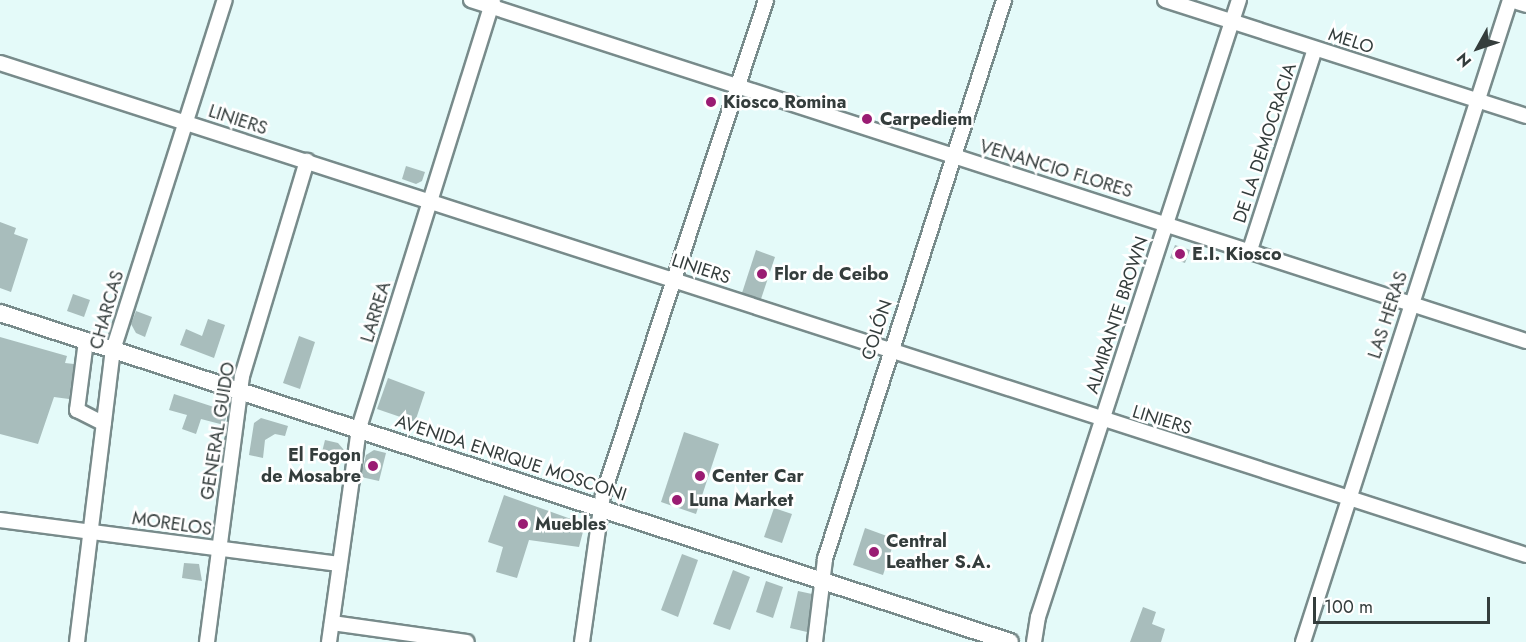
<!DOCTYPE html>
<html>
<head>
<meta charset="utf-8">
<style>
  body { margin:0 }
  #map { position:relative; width:1526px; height:642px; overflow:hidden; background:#e4faf9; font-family:Jost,sans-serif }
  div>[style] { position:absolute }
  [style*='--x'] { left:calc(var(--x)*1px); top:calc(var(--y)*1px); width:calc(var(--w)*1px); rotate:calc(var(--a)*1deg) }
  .building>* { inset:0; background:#a8bdbc }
  .roads { filter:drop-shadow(2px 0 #788b8b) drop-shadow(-2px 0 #788b8b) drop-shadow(0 2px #788b8b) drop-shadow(0 -2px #788b8b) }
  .minor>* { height:14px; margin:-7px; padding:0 7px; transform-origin:7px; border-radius:7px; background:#fff }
  .major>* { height:16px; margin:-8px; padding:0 8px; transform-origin:8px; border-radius:8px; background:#fff }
  .dots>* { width:16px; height:16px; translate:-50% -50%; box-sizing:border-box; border:3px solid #fff; border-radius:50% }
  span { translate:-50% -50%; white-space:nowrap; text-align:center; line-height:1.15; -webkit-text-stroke:5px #fff; paint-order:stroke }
  .street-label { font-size:18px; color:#343d3c }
  .poi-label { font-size:18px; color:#343d3c; font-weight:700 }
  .left { translate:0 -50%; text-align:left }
  .right { translate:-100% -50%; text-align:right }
  .north { position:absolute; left:1448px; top:18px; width:60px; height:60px; -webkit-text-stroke:4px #fff; paint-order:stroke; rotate:230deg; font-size:16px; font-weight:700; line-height:24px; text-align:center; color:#343d3c }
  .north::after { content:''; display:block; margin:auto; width:21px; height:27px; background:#343d3c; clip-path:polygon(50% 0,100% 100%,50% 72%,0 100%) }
  .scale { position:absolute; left:1313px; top:597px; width:177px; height:27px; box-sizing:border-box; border:3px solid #343d3c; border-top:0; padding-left:8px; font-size:18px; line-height:21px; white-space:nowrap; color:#343d3c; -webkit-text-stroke:4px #fff; paint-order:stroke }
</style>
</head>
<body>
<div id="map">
  <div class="building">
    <div style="clip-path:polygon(406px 166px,425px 172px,422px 181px,416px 184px,402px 179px)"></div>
    <div style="clip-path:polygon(0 222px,16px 228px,14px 234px,28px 239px,11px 292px,0 288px)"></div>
    <div style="clip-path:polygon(1175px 245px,1190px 250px,1185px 263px,1170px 258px)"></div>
    <div style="clip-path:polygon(756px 250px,775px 257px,761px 299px,742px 293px)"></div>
    <div style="clip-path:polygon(73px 294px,90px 300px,84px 317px,67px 311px)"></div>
    <div style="clip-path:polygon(136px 311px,152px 317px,145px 337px,136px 333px,131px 324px)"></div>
    <div style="clip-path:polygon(208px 319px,225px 325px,214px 358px,180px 345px,186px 329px,202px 336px)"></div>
    <div style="clip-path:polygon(299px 336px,315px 342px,300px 389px,283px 383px)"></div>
    <div style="clip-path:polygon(0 337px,67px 356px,65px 363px,74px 364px,69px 399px,54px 397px,38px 444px,0 434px)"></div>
    <div style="clip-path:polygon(388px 378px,425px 392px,415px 422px,377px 409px)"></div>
    <div style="clip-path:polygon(174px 394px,220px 409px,226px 418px,224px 425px,201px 419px,196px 434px,182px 429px,187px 415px,169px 410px)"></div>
    <div style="clip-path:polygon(261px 418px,288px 426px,285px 436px,275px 434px,265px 440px,263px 458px,249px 455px,254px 423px)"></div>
    <div style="clip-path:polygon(684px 432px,719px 444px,696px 514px,661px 502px)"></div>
    <div style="clip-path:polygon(325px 440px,338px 443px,344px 450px,340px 465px,320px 460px)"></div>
    <div style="clip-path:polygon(374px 450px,386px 453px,379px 481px,361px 477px,366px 455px)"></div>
    <div style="clip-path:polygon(504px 495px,585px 524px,579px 547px,529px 540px,517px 578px,496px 572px,503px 547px,488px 542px)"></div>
    <div style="clip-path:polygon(774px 508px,792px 514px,782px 543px,764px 537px)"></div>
    <div style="clip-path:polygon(865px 528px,895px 539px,883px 575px,853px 565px)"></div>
    <div style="clip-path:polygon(682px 554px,698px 560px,678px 617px,661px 610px)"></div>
    <div style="clip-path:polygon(184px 563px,199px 564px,202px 581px,182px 578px)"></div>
    <div style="clip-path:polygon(733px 570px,750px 577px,730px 630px,713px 624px)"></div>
    <div style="clip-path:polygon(766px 581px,783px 587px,773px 618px,756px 612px)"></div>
    <div style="clip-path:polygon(798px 591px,812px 594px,807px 632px,790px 628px)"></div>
    <div style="clip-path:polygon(1143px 607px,1156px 612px,1152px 624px,1165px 629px,1161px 642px,1130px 642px)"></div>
  </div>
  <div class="roads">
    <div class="minor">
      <div style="--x:471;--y:0;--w:1109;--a:17.91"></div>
      <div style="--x:1165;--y:0;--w:379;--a:17.8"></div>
      <div style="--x:1511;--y:0;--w:16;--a:18"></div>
      <div style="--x:0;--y:63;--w:1603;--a:17.87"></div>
      <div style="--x:1250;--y:250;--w:211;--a:-72.1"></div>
      <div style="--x:86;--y:341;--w:70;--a:97.4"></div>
      <div style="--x:77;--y:410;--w:30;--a:27"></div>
      <div style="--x:0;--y:520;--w:342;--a:7.4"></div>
      <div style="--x:332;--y:623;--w:136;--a:8"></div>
      <div style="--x:77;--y:642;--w:294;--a:-83"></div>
      <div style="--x:113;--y:350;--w:367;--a:-72.3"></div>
      <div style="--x:207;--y:642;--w:268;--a:-82.5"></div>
      <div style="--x:242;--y:376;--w:225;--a:-73.2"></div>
      <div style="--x:329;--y:642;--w:216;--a:-82"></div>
      <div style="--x:359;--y:428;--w:448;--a:-72.6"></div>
      <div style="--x:582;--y:642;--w:148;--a:-81.9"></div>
      <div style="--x:603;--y:495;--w:521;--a:-71.77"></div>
      <div style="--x:815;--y:642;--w:84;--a:-83.1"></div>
      <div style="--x:825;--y:559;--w:587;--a:-72.24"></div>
      <div style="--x:1034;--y:642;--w:25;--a:-81"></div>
      <div style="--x:1038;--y:617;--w:649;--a:-71.96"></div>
      <div style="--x:1303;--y:642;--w:675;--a:-72.13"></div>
    </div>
    <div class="major">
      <div style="--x:0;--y:313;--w:1062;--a:18.04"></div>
    </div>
  </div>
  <div class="dots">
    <div style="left:711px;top:102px;background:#9a1c73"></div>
    <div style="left:867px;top:119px;background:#9a1c73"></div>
    <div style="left:1180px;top:254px;background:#9a1c73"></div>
    <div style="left:762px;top:274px;background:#9a1c73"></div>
    <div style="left:373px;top:466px;background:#9a1c73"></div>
    <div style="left:700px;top:476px;background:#9a1c73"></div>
    <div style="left:677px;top:500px;background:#9a1c73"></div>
    <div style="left:523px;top:524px;background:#9a1c73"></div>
    <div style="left:874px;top:552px;background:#9a1c73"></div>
  </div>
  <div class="street-label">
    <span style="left:1351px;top:41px;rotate:18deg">MELO</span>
    <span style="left:238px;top:120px;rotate:18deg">LINIERS</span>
    <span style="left:1265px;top:143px;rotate:-72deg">DE LA DEMOCRACIA</span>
    <span style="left:1056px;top:169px;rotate:17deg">VENANCIO FLORES</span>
    <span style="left:701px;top:269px;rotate:18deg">LINIERS</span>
    <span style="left:107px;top:310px;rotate:-74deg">CHARCAS</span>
    <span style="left:376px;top:312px;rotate:-73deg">LARREA</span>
    <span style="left:1117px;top:315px;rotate:-72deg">ALMIRANTE BROWN</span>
    <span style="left:1388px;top:315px;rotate:-72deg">LAS HERAS</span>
    <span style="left:877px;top:330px;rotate:-72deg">COLÓN</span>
    <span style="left:1162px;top:420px;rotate:17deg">LINIERS</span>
    <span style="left:218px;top:431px;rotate:-81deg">GENERAL GUIDO</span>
    <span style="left:511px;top:458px;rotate:18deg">AVENIDA ENRIQUE MOSCONI</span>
    <span style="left:172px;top:524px;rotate:8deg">MORELOS</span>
  </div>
  <div class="poi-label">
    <span class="left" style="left:723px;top:102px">Kiosco Romina</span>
    <span class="left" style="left:880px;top:119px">Carpediem</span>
    <span class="left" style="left:1192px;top:254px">E.I. Kiosco</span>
    <span class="left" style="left:774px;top:274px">Flor de Ceibo</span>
    <span class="right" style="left:361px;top:466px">El Fogon<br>de Mosabre</span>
    <span class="left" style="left:712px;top:476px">Center Car</span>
    <span class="left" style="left:689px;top:500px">Luna Market</span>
    <span class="left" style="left:535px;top:524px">Muebles</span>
    <span class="left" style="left:886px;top:552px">Central<br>Leather S.A.</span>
  </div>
  <div class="north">N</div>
  <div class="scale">100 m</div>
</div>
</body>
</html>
